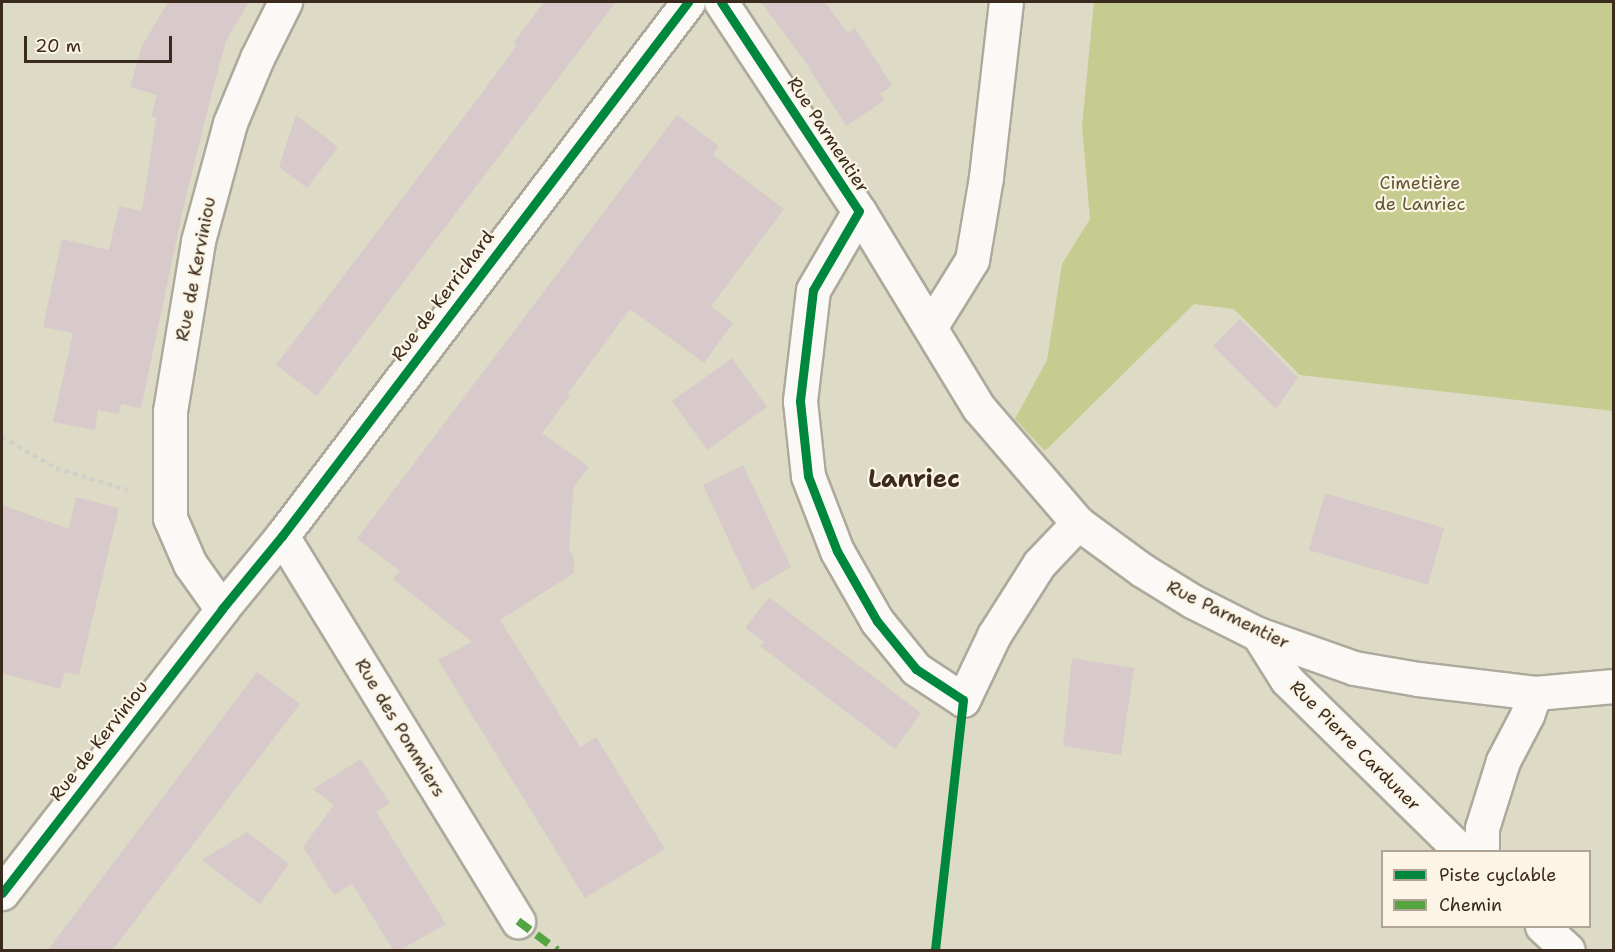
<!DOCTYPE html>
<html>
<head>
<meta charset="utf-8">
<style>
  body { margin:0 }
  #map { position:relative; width:1615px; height:952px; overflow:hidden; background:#dddac6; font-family:"Shantell Sans",sans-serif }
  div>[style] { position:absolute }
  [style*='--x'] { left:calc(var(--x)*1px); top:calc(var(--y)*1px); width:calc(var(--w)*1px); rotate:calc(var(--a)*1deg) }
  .green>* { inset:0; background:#c6cc8f }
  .building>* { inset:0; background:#d8caca }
  .path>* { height:4px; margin-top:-2px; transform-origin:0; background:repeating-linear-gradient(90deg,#d0cfc9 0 4.5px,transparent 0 9px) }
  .roads { filter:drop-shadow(2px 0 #ada99c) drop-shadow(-2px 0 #ada99c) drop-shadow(0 2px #ada99c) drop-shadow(0 -2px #ada99c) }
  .minor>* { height:33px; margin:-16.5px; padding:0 16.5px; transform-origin:16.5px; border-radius:16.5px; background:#faf9f6 }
  .quiet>* { height:8px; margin-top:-4px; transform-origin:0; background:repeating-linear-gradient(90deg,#54a441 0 15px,transparent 0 23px) }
  .cycleway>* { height:9px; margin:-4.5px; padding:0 4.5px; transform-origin:4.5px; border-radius:4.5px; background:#00873e }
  span { translate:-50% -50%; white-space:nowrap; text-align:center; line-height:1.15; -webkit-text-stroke:4.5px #fcf5e5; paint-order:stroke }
  .street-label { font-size:18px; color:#3b2a1e }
  .park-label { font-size:18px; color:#5f5732 }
  .district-label { font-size:24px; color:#3b2a1e; font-weight:700 }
  .frame { position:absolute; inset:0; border:3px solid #3b2a1e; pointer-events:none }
  .legend { position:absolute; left:1381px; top:850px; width:210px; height:78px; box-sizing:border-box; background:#fcf5e5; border:2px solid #afa495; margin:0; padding:8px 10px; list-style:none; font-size:18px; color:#3b2a1e }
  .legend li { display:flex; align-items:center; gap:12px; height:30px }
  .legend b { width:30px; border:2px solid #afa495 }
  .scale { position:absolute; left:24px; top:36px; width:148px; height:27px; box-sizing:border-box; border:3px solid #3b2a1e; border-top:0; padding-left:8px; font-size:18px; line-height:21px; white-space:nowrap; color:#3b2a1e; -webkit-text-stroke:4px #fcf5e5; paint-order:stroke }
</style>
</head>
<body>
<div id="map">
  <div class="green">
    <div style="clip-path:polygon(1094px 2px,1613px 2px,1613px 411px,1300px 375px,1234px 309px,1194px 304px,1045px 451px,1015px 419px,1047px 360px,1062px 264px,1090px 219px,1082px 126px)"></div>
  </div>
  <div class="building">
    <div style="clip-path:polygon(168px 2px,249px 2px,226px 41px,214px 85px,183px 209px,141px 408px,121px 404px,119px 414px,98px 410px,95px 430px,53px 422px,73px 333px,43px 327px,62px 239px,109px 250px,119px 206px,142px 211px,156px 118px,151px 116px,157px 95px,130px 87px,142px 46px)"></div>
    <div style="clip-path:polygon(544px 2px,616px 2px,317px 396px,276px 365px,482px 93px,517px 45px,514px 42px)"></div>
    <div style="clip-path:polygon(761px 2px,825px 2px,848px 33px,855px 28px,892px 85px,880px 94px,885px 100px,846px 126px,804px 60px)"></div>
    <div style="clip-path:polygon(296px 115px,338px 147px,307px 188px,279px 167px)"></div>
    <div style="clip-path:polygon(677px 115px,719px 146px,713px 155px,784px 209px,711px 306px,733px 323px,704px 363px,630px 309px,568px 393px,570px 395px,542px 433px,589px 467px,574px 486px,569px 549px,574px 558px,574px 573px,500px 620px,580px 747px,596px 737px,665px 849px,585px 898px,438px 660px,472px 642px,393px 579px,400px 571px,357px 539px)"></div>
    <div style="clip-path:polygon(1240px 319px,1298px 378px,1276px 409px,1213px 346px)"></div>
    <div style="clip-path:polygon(732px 358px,767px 407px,707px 450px,672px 401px)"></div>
    <div style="clip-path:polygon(743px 465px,791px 567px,752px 590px,703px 485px)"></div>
    <div style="clip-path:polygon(1325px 493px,1444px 528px,1428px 585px,1309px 550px)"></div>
    <div style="clip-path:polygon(76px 497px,119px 508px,79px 675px,65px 672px,60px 689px,2px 673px,2px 505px,69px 529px)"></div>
    <div style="clip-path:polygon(769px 597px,921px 713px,895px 749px,760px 646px,764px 642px,745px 628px)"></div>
    <div style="clip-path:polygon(1072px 658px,1134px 668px,1121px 755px,1063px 746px)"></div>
    <div style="clip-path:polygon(257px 672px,300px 704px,112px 951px,47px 951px)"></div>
    <div style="clip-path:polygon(361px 759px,390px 803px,376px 812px,446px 924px,398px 951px,394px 951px,352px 884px,334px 895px,303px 847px,334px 805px,313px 789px)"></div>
    <div style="clip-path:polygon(247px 832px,289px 864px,260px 904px,202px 860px)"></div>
  </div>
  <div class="path">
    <div style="--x:2;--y:437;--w:62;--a:29.9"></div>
    <div style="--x:56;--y:468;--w:75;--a:17"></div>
  </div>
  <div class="roads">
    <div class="minor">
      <div style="--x:721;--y:2;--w:250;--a:56.6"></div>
      <div style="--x:859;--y:211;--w:231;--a:58.7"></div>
      <div style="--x:979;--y:408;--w:152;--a:49.3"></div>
      <div style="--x:1078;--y:523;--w:79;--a:36.3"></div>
      <div style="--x:1142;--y:570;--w:59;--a:31.8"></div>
      <div style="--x:1192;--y:601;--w:74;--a:26.6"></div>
      <div style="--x:1258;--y:634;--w:102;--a:19.5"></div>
      <div style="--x:1354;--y:668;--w:65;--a:9.8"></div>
      <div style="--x:1418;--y:679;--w:118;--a:6.8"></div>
      <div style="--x:1535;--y:693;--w:79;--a:-5.1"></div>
      <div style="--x:859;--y:211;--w:91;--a:120.2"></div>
      <div style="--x:813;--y:290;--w:112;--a:96.7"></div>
      <div style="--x:800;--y:401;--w:75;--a:83.9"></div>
      <div style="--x:808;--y:476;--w:80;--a:68.9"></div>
      <div style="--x:837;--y:551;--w:81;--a:60.3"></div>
      <div style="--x:877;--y:621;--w:62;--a:50.9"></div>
      <div style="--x:916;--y:669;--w:56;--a:33.4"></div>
      <div style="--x:963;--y:700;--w:72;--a:-64.5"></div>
      <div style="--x:994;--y:635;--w:84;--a:-57.6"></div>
      <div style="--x:1039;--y:564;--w:57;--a:-46.4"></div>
      <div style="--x:931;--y:326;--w:78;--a:-58.2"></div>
      <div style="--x:972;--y:260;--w:84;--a:-80.4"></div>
      <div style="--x:986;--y:177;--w:176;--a:-83.5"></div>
      <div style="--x:282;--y:536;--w:452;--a:58.5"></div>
      <div style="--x:222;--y:609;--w:55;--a:-125.4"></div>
      <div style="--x:190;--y:564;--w:50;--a:-113.5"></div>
      <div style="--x:170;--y:518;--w:107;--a:-90"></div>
      <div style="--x:170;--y:411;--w:172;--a:-80.6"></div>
      <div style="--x:198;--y:241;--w:122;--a:-74.8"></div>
      <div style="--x:230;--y:123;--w:70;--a:-67.4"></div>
      <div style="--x:257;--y:58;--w:63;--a:-63.4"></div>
      <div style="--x:1258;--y:634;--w:54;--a:57.8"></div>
      <div style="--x:1287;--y:680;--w:245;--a:44.5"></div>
      <div style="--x:1482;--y:852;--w:24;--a:-90"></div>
      <div style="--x:1482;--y:828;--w:70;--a:-72.6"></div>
      <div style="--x:1503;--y:761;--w:52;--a:-62.4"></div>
      <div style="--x:1527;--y:715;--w:23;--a:-70"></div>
      <div style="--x:2;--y:893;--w:359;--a:-52.2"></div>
      <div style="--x:222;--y:609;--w:94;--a:-50.6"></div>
      <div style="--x:282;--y:536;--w:671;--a:-52.75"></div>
      <div style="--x:1542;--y:926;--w:35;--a:43"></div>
    </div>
  </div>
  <div class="quiet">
    <div style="--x:518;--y:921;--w:49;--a:36.6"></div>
  </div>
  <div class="cycleway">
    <div style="--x:721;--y:2;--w:250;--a:56.6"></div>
    <div style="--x:859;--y:211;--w:91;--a:120.2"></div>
    <div style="--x:813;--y:290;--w:112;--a:96.7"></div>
    <div style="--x:800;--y:401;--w:75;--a:83.9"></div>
    <div style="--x:808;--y:476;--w:80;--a:68.9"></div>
    <div style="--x:837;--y:551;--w:81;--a:60.3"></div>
    <div style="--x:877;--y:621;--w:62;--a:50.9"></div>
    <div style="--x:916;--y:669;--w:56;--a:33.4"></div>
    <div style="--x:963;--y:700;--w:252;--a:96.4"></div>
    <div style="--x:2;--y:893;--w:359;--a:-52.2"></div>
    <div style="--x:222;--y:609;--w:94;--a:-50.6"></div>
    <div style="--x:282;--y:536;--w:671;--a:-52.75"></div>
  </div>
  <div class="street-label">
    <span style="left:828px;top:135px;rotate:57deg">Rue Parmentier</span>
    <span style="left:196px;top:269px;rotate:-79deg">Rue de Kerviniou</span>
    <span style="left:443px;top:296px;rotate:-53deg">Rue de Kerrichard</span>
    <span style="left:1228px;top:615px;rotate:26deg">Rue Parmentier</span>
    <span style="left:400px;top:728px;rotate:59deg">Rue des Pommiers</span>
    <span style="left:99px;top:741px;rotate:-52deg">Rue de Kerviniou</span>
    <span style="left:1355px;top:746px;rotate:45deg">Rue Pierre Carduner</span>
  </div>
  <div class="park-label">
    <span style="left:1420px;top:194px">Cimetière<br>de Lanriec</span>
  </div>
  <div class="district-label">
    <span style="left:914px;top:480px">Lanriec</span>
  </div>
  <div class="frame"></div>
  <ul class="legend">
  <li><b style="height:8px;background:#00873e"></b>Piste cyclable</li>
  <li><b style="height:8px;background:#54a441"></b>Chemin</li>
  </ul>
  <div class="scale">20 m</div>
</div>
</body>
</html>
